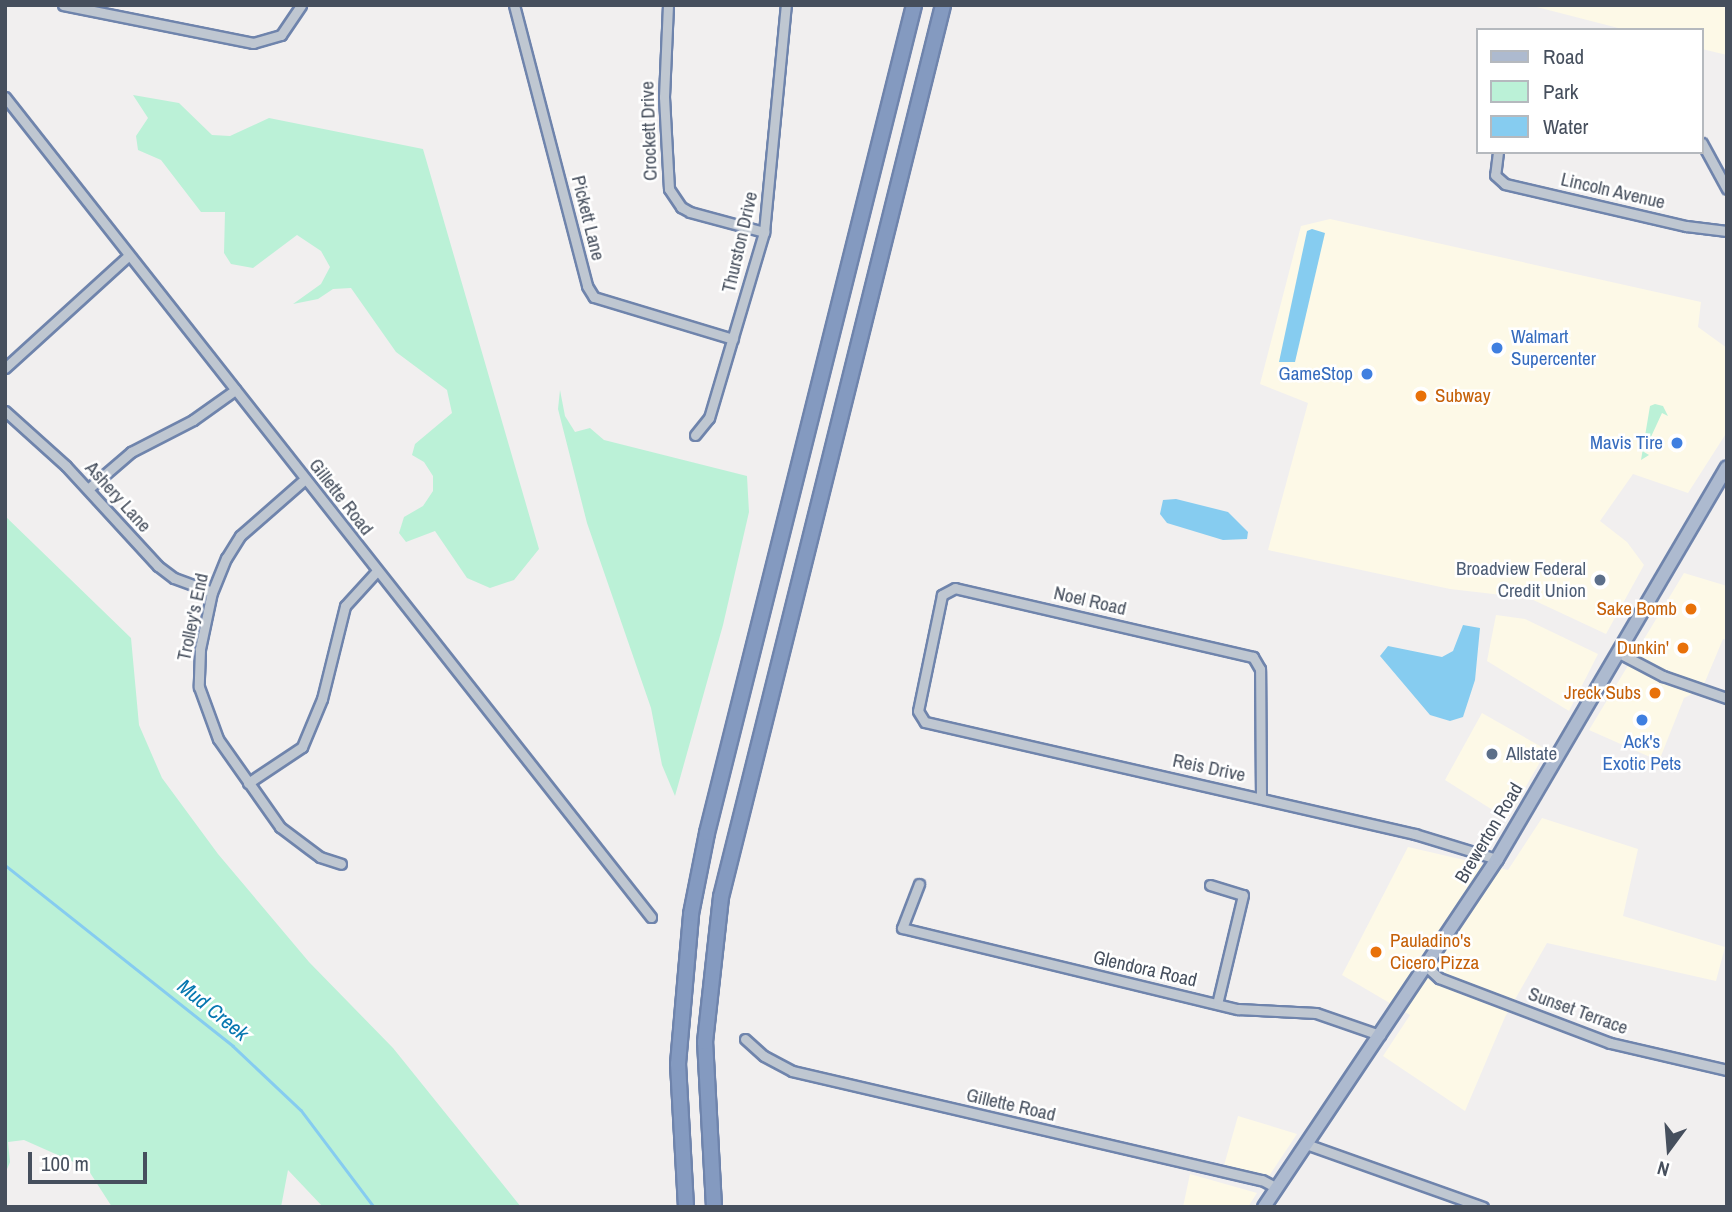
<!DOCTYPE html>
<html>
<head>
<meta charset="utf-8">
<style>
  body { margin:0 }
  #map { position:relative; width:1732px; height:1212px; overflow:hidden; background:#f1efef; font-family:"Archivo Narrow",sans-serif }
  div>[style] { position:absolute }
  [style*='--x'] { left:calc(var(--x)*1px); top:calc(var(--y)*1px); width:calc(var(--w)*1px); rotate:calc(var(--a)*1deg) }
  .commercial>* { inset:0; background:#fdf9e7 }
  .green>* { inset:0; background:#bbf1d7 }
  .water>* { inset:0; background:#86ccf0 }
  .stream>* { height:2.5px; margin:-1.25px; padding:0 1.25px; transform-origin:1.25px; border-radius:1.25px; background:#86ccf0 }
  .roads { filter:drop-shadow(2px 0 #6f84ac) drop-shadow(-2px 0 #6f84ac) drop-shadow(0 2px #6f84ac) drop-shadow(0 -2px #6f84ac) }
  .minor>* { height:9px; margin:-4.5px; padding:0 4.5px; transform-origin:4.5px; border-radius:4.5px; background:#bfc7d1 }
  .major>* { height:12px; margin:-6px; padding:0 6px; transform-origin:6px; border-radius:6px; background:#adbacf }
  .highway>* { height:14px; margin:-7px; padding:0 7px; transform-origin:7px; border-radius:7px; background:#849ac0 }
  .dots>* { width:19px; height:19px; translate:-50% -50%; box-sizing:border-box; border:4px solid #fff; border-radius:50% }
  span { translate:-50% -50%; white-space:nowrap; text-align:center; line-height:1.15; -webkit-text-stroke:5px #fff; paint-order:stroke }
  .street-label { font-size:19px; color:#464f5d }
  .shop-label { font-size:19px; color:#366cbe }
  .left { translate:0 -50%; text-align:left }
  .right { translate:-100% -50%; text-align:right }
  .food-label { font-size:19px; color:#c56008 }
  .service-label { font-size:19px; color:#4e5e75 }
  .water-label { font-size:21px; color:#0677b0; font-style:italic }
  .frame { position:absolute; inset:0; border:7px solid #464f5d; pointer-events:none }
  .legend { position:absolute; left:1476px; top:28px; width:228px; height:126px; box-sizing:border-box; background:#fff; border:2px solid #b5b9be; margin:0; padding:9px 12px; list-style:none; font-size:21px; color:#464f5d }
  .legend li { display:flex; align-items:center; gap:14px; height:35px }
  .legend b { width:35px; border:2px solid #b5b9be }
  .north { position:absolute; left:1634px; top:1114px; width:70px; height:70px; -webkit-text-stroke:5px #fff; paint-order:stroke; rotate:196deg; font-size:19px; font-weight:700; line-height:28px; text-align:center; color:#464f5d }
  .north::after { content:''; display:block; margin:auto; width:24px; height:32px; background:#464f5d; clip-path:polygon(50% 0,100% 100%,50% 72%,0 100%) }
  .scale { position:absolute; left:28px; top:1152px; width:119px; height:32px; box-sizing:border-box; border:4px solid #464f5d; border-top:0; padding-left:9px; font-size:21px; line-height:24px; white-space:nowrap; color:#464f5d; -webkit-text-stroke:5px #fff; paint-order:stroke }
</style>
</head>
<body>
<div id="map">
  <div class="commercial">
    <div style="clip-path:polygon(1529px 5px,1727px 5px,1727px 55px,1702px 49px,1702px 30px,1626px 30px)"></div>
    <div style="clip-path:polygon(1330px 219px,1701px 302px,1698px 327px,1727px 348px,1727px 432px,1688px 493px,1633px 474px,1600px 521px,1627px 542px,1644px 565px,1606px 634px,1529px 598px,1450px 589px,1268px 550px,1308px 403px,1260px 384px,1301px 226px)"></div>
    <div style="clip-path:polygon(1684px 573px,1727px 586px,1727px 640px,1723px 639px,1702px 689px,1684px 698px,1659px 761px,1589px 730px)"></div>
    <div style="clip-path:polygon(1496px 615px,1525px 619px,1598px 654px,1569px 711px,1487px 661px)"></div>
    <div style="clip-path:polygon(1482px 713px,1547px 750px,1507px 819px,1445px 780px)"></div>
    <div style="clip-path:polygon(1542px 818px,1638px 849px,1623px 916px,1725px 947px,1716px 981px,1547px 943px,1505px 1017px,1465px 1111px,1383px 1056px,1410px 1015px,1342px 975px,1408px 847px,1508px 870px)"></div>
    <div style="clip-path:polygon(1238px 1116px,1297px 1134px,1267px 1179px,1223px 1169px)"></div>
    <div style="clip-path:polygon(1190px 1174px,1257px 1193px,1248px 1207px,1183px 1207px)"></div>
  </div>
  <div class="green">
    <div style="clip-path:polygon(133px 95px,179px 103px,212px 135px,230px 136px,269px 118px,423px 149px,539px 549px,514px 580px,490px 588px,467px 578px,435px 531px,406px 542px,399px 533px,404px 517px,423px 506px,433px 491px,433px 476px,424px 462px,412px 455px,415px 444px,452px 413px,447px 390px,396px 352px,351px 288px,333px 289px,318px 299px,293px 304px,321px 284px,330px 267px,321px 251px,297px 235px,253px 268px,231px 264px,224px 253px,225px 212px,201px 212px,161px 160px,138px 150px,136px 136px,148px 118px)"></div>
    <div style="clip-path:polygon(560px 390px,565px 416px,575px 432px,590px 428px,604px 440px,747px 476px,749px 512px,723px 625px,675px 796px,662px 765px,651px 708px,587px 523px,558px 409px)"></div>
    <div style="clip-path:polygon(1655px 404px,1663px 406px,1668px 416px,1662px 413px,1644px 452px,1649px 455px,1641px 460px,1650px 406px)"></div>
    <div style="clip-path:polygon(5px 516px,131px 638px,139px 725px,162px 778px,218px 854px,309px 962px,393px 1048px,521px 1207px,323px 1207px,288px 1170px,281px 1207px,112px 1207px,87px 1168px,24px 1140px,8px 1142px,10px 1162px,5px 1174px)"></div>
  </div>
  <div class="water">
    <div style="clip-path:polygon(1312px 229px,1325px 233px,1295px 362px,1279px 362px,1307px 231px)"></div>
    <div style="clip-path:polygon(1176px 499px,1228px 512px,1248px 532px,1247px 539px,1223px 540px,1167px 523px,1160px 514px,1163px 500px)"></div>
    <div style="clip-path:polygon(1463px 625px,1480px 628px,1475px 680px,1463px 717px,1450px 721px,1430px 715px,1380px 656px,1388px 646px,1442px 657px,1453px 651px)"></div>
  </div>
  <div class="stream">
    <div style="--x:5;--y:865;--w:291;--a:38.4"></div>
    <div style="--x:233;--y:1046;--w:93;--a:43.3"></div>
    <div style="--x:301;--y:1110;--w:121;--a:53"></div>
  </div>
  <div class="roads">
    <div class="minor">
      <div style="--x:63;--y:5;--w:194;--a:11.3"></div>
      <div style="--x:253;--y:43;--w:29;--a:-16"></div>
      <div style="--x:281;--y:35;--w:36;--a:-56"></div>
      <div style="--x:514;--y:5;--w:290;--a:75.4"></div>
      <div style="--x:587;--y:286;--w:13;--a:58"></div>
      <div style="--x:594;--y:297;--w:145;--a:16.8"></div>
      <div style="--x:668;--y:5;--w:92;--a:92.5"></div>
      <div style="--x:664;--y:97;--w:92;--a:86.9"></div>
      <div style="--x:669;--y:189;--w:22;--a:56"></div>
      <div style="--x:681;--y:207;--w:10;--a:29"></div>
      <div style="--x:690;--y:212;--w:77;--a:15.1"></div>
      <div style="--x:5;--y:97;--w:1044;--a:51.77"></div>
      <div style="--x:1702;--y:143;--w:52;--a:61.5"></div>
      <div style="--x:1498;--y:152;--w:23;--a:97"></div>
      <div style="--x:1495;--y:175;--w:13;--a:42"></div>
      <div style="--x:1505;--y:184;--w:186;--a:13.1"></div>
      <div style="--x:1686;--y:226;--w:41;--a:7"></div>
      <div style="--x:5;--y:368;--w:166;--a:-42.3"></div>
      <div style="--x:5;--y:411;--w:82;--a:42"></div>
      <div style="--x:66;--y:466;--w:136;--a:47.4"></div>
      <div style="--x:158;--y:566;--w:20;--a:37"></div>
      <div style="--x:174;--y:578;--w:40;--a:20.2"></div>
      <div style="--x:695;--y:435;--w:22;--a:-51"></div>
      <div style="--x:709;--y:418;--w:194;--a:-73.5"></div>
      <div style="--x:764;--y:232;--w:228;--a:-84.5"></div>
      <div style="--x:305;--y:479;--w:86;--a:138.8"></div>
      <div style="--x:240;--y:536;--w:26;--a:122"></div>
      <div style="--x:226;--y:558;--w:37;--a:112"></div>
      <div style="--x:212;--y:592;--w:58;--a:101.9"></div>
      <div style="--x:200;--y:649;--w:38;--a:92"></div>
      <div style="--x:199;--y:687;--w:55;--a:69.9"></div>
      <div style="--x:218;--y:739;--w:108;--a:54.8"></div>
      <div style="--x:280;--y:827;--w:50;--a:36.9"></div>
      <div style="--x:320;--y:857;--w:22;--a:18"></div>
      <div style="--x:88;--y:489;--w:57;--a:-40.7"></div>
      <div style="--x:131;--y:452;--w:70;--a:-27.3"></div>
      <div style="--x:193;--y:420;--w:52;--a:-35.5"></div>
      <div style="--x:1619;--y:653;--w:50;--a:27.6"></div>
      <div style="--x:1663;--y:676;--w:68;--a:19"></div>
      <div style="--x:248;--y:783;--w:65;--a:-33.7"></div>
      <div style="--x:302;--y:747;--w:52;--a:-67.4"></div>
      <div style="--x:322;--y:699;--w:96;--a:-76.1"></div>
      <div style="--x:345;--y:606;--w:47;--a:-47.6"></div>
      <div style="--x:1261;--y:798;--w:129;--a:-90.4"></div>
      <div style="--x:1260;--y:669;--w:14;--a:-120"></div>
      <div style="--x:1253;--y:657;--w:306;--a:-167"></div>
      <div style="--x:955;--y:588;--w:15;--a:152"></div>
      <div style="--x:942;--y:595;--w:118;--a:101.7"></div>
      <div style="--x:918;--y:711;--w:13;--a:58"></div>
      <div style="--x:925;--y:722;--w:503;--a:12.88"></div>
      <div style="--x:1415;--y:834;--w:86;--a:17"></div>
      <div style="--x:919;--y:884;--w:47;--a:111.1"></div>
      <div style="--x:902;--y:928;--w:346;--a:13.6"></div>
      <div style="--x:1238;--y:1009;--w:78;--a:2.9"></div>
      <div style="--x:1316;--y:1013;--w:68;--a:19"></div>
      <div style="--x:1210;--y:885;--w:34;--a:17"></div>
      <div style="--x:1243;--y:895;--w:112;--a:103.4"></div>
      <div style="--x:1426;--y:966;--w:18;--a:43"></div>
      <div style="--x:1439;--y:978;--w:183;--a:20.8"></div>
      <div style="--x:1610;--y:1043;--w:120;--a:13"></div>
      <div style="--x:745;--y:1039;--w:25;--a:42"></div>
      <div style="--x:764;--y:1056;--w:32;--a:28"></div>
      <div style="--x:792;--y:1071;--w:482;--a:13.1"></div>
      <div style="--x:1262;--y:1180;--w:17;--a:28"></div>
      <div style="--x:1306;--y:1144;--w:188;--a:19.6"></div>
    </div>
    <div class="major">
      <div style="--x:1264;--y:1207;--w:419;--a:-56.2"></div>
      <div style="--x:1497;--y:859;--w:454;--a:-59.6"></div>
    </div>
    <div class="highway">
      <div style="--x:686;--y:1207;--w:143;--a:-93.2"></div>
      <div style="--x:678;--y:1064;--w:151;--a:-85"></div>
      <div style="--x:691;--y:914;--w:83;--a:-78.8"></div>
      <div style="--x:707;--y:833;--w:853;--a:-75.96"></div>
      <div style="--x:714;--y:1207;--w:165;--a:-93.1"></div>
      <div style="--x:705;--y:1042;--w:146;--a:-83.7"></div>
      <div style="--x:721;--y:897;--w:919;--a:-76.02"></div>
    </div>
  </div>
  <div class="dots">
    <div style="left:1497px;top:348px;background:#3f7fe0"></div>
    <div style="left:1367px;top:374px;background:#3f7fe0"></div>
    <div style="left:1421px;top:396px;background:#e8710a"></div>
    <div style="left:1677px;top:443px;background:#3f7fe0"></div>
    <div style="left:1600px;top:580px;background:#5c6f8a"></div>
    <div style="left:1691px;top:609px;background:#e8710a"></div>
    <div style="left:1683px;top:648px;background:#e8710a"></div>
    <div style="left:1655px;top:693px;background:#e8710a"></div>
    <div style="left:1642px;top:720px;background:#3f7fe0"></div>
    <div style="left:1492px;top:754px;background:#5c6f8a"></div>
    <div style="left:1376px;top:952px;background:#e8710a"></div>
  </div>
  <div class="street-label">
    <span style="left:649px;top:131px;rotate:-92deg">Crockett Drive</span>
    <span style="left:1613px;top:191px;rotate:13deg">Lincoln Avenue</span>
    <span style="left:588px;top:218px;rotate:76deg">Pickett Lane</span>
    <span style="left:740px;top:242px;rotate:-77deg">Thurston Drive</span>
    <span style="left:118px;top:497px;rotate:48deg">Ashery Lane</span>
    <span style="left:341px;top:497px;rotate:52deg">Gillette Road</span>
    <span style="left:1090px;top:601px;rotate:13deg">Noel Road</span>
    <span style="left:193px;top:617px;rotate:-78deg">Trolley's End</span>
    <span style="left:1209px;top:768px;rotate:12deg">Reis Drive</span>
    <span style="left:1489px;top:833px;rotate:-59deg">Brewerton Road</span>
    <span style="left:1145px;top:969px;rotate:13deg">Glendora Road</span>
    <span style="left:1578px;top:1011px;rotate:20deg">Sunset Terrace</span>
    <span style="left:1011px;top:1105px;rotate:13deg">Gillette Road</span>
  </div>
  <div class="shop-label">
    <span class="left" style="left:1511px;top:348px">Walmart<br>Supercenter</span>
    <span class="right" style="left:1353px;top:374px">GameStop</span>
    <span class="right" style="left:1663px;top:443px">Mavis Tire</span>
    <span style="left:1642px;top:753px">Ack's<br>Exotic Pets</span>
  </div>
  <div class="food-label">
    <span class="left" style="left:1435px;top:396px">Subway</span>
    <span class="right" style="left:1677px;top:609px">Sake Bomb</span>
    <span class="right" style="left:1669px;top:648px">Dunkin'</span>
    <span class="right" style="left:1641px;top:693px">Jreck Subs</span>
    <span class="left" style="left:1390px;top:952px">Pauladino's<br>Cicero Pizza</span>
  </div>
  <div class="service-label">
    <span class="right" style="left:1586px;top:580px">Broadview Federal<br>Credit Union</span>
    <span class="left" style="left:1506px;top:754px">Allstate</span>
  </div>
  <div class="water-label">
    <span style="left:213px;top:1010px;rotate:39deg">Mud Creek</span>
  </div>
  <div class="frame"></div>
  <ul class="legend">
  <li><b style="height:9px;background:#adbacf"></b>Road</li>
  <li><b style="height:19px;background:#bbf1d7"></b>Park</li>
  <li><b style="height:19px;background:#86ccf0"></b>Water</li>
  </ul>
  <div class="north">N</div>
  <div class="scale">100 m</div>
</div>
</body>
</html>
